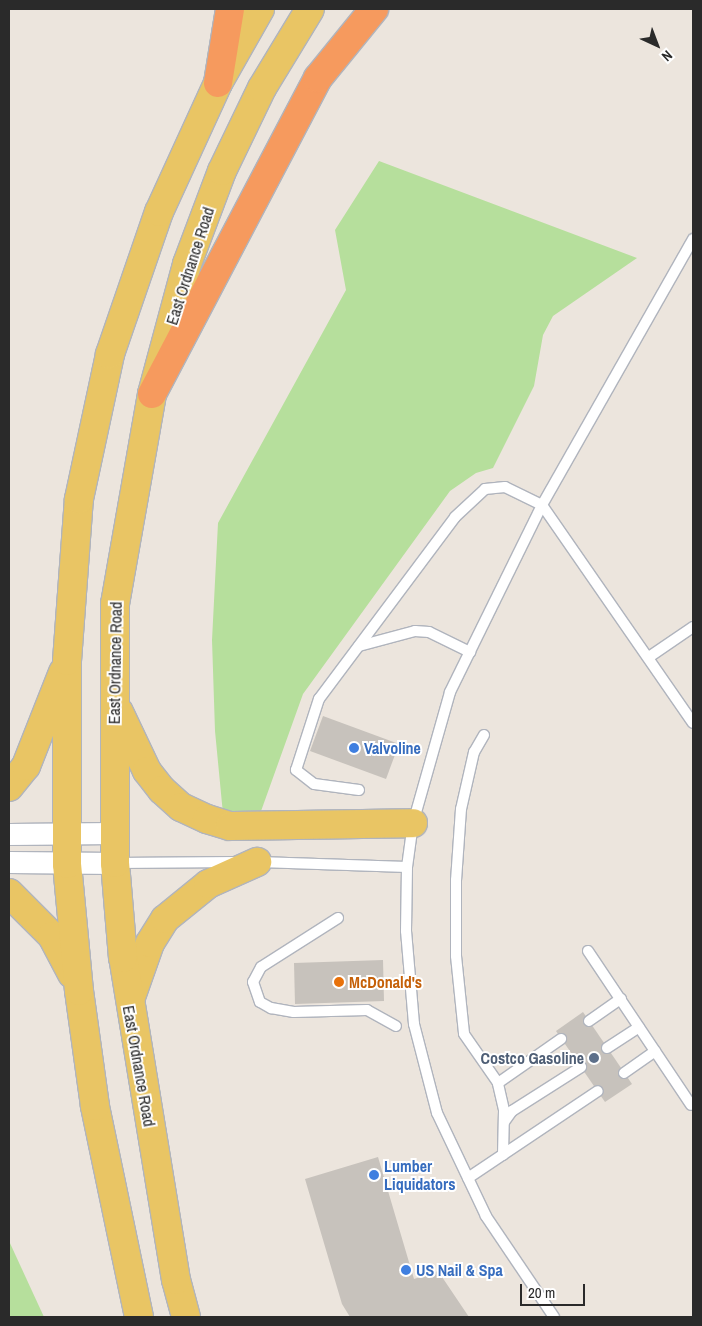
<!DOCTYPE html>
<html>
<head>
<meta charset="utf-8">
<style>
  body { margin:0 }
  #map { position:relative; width:702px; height:1326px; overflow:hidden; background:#ece5dd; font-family:"Archivo Narrow",sans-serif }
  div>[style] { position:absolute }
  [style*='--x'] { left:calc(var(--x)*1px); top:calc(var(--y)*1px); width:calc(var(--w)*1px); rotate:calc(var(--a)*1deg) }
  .green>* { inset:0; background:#b6df9c }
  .building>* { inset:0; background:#c7c2bc }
  .roads { filter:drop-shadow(1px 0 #b0b4bd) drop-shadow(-1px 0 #b0b4bd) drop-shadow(0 1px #b0b4bd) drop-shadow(0 -1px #b0b4bd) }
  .lane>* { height:10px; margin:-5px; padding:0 5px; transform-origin:5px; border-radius:5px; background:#fff }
  .street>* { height:21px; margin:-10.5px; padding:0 10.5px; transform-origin:10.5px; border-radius:10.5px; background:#fff }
  .primary>* { height:28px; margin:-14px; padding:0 14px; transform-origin:14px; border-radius:14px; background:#e9c564 }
  .highway>* { height:28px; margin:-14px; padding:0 14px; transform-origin:14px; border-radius:14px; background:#f69a5e }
  .dots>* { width:14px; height:14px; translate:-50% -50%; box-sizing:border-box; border:2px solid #fff; border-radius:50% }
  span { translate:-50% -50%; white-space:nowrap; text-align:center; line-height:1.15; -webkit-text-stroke:4px #fff; paint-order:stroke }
  .street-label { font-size:16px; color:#2a2a2a }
  .shop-label { font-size:16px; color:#366cbe; font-weight:700 }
  .left { translate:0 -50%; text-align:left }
  .food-label { font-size:16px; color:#c56008; font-weight:700 }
  .service-label { font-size:16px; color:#4e5e75; font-weight:700 }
  .right { translate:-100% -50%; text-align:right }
  .frame { position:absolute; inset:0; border:10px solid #2a2a2a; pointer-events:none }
  .north { position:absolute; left:632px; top:20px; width:50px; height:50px; -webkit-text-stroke:4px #fff; paint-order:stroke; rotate:137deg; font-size:14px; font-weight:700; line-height:20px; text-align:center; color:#2a2a2a }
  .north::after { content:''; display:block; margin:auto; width:18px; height:22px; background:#2a2a2a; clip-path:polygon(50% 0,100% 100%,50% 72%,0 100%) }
  .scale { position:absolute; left:520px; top:1284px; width:65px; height:22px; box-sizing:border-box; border:2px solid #2a2a2a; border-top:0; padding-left:6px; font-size:15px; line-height:18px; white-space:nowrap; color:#2a2a2a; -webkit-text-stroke:4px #fff; paint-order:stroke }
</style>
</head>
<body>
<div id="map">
  <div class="green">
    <div style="clip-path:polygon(379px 161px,637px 258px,553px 316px,543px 335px,534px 386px,493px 468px,476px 473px,450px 491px,303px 694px,260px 814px,223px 814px,215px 731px,212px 640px,218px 523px,346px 290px,335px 230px)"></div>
    <div style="clip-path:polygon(9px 1241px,44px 1317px,9px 1317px)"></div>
  </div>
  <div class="building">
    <div style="clip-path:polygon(323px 716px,399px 744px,386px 779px,310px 751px)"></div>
    <div style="clip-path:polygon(383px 960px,384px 1001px,295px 1004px,294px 963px)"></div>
    <div style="clip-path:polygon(583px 1012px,632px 1084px,605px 1102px,556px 1031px)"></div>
    <div style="clip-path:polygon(378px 1157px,414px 1279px,438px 1271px,469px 1317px,350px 1317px,342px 1304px,305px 1179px)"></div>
  </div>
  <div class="roads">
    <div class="lane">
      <div style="--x:359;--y:646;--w:58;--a:-15"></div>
      <div style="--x:415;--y:631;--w:14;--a:4"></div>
      <div style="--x:429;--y:632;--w:46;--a:26"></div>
      <div style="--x:649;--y:657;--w:53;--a:-34.3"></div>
      <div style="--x:484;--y:735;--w:20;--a:120"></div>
      <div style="--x:474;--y:752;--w:58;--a:102.8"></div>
      <div style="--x:461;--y:809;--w:71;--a:94"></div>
      <div style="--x:456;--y:880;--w:76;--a:90"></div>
      <div style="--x:456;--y:956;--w:78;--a:84.1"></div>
      <div style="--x:464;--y:1034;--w:60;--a:55.2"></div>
      <div style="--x:359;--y:790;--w:45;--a:-172.4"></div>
      <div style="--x:314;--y:784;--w:23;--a:-142"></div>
      <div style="--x:296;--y:770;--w:75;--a:-72.1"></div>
      <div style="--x:319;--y:699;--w:227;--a:-53.2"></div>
      <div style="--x:455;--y:517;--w:41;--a:-43"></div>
      <div style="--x:485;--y:489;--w:20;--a:-6"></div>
      <div style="--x:505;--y:487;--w:41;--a:25.9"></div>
      <div style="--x:542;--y:505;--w:265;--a:55.3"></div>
      <div style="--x:259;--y:862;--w:148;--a:1.9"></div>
      <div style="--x:116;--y:863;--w:121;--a:-0.5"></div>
      <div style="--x:338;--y:918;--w:91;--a:147.5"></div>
      <div style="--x:261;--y:967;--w:17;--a:118"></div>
      <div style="--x:253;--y:982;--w:21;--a:71"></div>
      <div style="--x:260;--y:1002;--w:13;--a:29"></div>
      <div style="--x:271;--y:1008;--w:23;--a:10"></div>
      <div style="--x:294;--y:1012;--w:73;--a:-1.6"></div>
      <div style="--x:367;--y:1010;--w:33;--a:29"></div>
      <div style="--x:588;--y:951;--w:185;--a:56.2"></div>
      <div style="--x:589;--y:1021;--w:39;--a:-35"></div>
      <div style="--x:607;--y:1048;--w:38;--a:-33"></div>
      <div style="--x:624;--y:1073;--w:38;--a:-35"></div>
      <div style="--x:504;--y:1122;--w:14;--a:-54"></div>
      <div style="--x:512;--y:1111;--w:82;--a:-32.5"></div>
      <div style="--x:503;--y:1155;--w:45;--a:-88.7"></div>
      <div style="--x:504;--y:1110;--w:28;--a:-103"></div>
      <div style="--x:498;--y:1083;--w:77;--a:-34.9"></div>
      <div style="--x:468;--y:1178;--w:156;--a:-33.8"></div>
      <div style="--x:554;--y:1317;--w:122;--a:-124"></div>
      <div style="--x:486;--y:1216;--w:114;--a:-115.4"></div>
      <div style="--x:437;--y:1113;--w:92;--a:-104.5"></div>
      <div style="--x:414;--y:1024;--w:93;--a:-94.9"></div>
      <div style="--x:406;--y:931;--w:64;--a:-89.1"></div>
      <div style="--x:407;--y:867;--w:44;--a:-82.2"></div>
      <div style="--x:413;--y:823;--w:136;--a:-74.2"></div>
      <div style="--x:450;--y:692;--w:208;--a:-63.8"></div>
      <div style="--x:542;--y:505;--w:306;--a:-60.4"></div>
    </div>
    <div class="street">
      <div style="--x:9;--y:834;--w:106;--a:-0.5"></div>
      <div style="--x:9;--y:862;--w:106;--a:0.5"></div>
    </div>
    <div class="primary">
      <div style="--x:119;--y:712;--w:65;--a:64.6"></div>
      <div style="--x:147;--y:771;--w:24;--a:52"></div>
      <div style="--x:162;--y:790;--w:25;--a:42"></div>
      <div style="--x:181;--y:807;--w:29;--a:25"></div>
      <div style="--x:207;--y:819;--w:24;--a:17"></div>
      <div style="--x:230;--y:826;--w:183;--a:-0.9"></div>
      <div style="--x:9;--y:787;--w:27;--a:-51"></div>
      <div style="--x:26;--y:766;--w:101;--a:-68.5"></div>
      <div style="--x:9;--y:893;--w:61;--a:45"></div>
      <div style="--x:52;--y:936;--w:43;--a:62.2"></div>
      <div style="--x:131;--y:997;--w:57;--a:-70.6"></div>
      <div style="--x:150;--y:943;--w:28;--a:-58"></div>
      <div style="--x:165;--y:919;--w:55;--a:-39.1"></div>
      <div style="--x:208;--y:884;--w:54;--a:-24.2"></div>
      <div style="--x:139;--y:1317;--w:216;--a:-101.8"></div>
      <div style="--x:95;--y:1106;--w:116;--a:-97.9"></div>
      <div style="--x:79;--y:991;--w:128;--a:-95.4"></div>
      <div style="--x:67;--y:864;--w:203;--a:-90"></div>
      <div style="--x:67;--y:661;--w:162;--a:-85.8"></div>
      <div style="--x:79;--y:499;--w:148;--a:-77.9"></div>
      <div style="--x:110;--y:354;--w:150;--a:-71"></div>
      <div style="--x:159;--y:212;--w:142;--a:-65.4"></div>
      <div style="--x:218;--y:83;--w:85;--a:-60.4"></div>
      <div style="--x:186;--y:1317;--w:38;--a:-105"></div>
      <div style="--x:176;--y:1280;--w:326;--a:-99.3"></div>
      <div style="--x:123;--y:958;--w:95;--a:-94.8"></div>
      <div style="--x:115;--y:863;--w:259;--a:-90"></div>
      <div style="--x:115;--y:604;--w:213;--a:-80"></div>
      <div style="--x:152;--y:394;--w:135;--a:-74.9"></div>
      <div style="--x:187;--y:264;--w:99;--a:-69.4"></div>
      <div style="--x:222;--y:171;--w:92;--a:-64.3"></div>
      <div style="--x:262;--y:88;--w:92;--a:-58.7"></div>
    </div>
    <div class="highway">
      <div style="--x:218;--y:83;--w:75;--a:-80.8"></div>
      <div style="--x:152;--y:394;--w:357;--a:-62.3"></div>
      <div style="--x:318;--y:78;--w:89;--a:-50.9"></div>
    </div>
  </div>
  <div class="dots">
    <div style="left:354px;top:748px;background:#3f7fe0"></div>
    <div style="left:339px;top:982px;background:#e8710a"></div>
    <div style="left:594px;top:1058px;background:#5c6f8a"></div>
    <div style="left:374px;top:1175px;background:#3f7fe0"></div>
    <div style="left:406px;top:1270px;background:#3f7fe0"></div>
  </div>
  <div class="street-label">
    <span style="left:190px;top:266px;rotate:-72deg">East Ordnance Road</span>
    <span style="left:115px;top:663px;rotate:-89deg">East Ordnance Road</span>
    <span style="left:139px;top:1066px;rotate:80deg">East Ordnance Road</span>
  </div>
  <div class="shop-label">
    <span class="left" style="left:364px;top:748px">Valvoline</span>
    <span class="left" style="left:384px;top:1175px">Lumber<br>Liquidators</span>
    <span class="left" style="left:416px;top:1270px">US Nail &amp; Spa</span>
  </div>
  <div class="food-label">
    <span class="left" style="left:349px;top:982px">McDonald's</span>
  </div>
  <div class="service-label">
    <span class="right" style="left:584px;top:1058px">Costco Gasoline</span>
  </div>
  <div class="frame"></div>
  <div class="north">N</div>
  <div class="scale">20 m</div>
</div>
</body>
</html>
